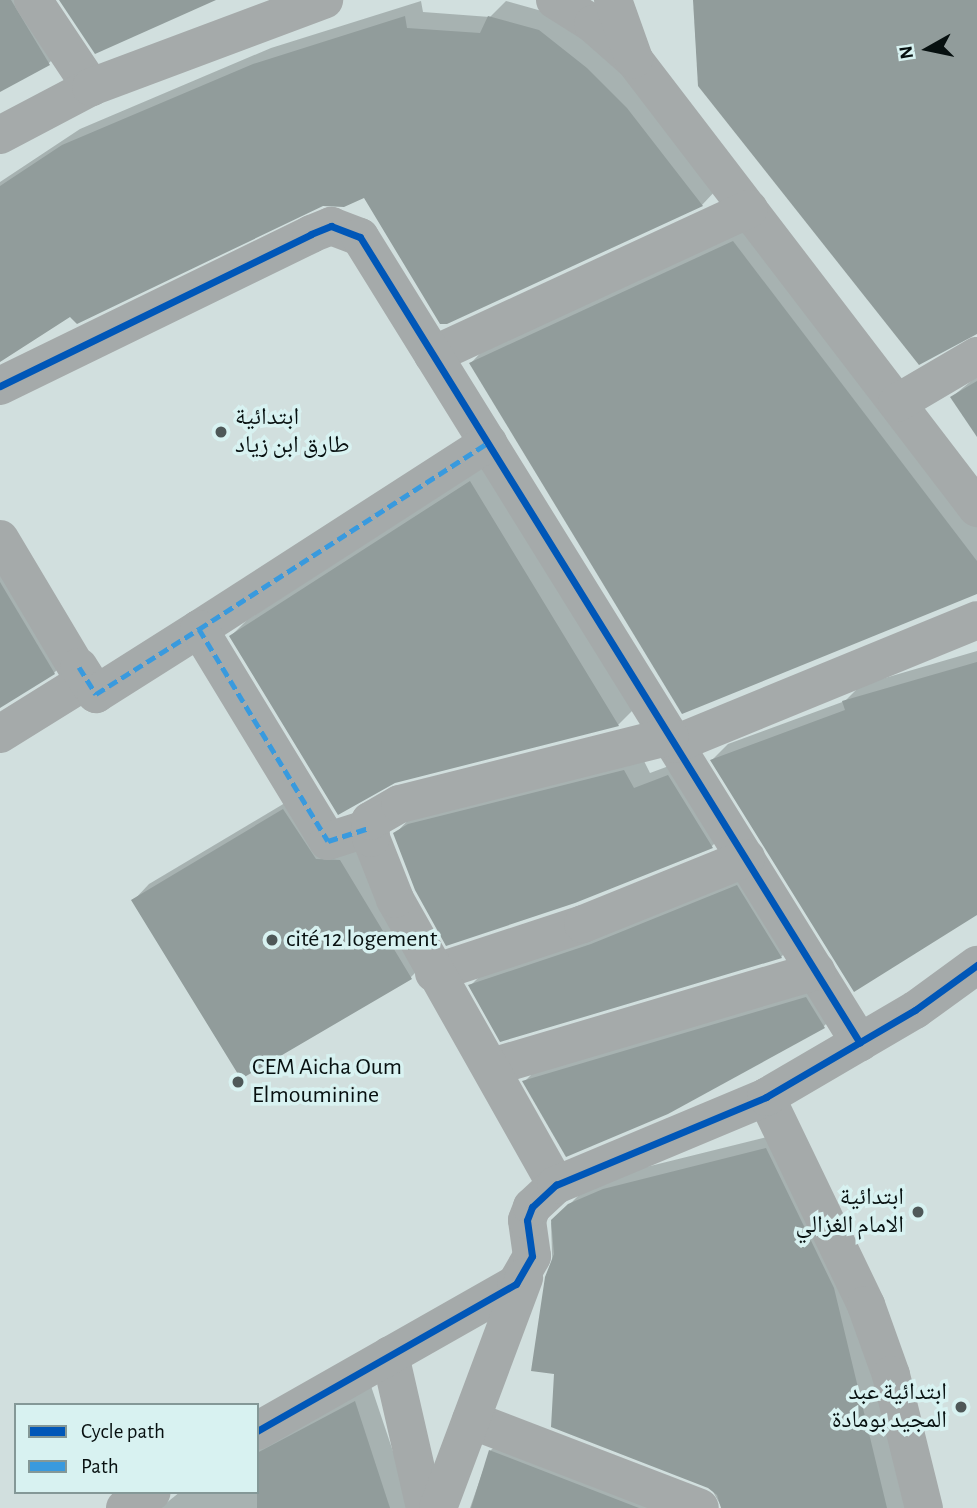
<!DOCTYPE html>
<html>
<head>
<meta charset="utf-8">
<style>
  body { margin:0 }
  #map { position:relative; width:977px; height:1508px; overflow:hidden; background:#d1dfde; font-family:"Alegreya Sans","Noto Naskh Arabic",sans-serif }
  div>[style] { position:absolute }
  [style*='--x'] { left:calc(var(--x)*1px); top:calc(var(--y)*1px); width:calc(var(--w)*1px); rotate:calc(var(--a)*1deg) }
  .shadow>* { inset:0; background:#0003 }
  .building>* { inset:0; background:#919c9b }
  .minor>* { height:38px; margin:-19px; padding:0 19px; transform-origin:19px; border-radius:19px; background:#a5aaaa }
  .quiet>* { height:5px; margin-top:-2.5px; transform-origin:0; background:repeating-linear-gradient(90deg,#399ade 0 10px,transparent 0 15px) }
  .cycleway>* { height:7px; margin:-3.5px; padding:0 3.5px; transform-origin:3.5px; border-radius:3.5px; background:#0057b8 }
  .dots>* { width:19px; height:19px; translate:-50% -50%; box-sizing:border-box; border:4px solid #d8f2f1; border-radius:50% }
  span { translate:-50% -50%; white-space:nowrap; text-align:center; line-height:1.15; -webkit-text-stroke:7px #d8f2f1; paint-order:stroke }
  .poi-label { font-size:24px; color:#071010 }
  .left { translate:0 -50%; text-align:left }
  .right { translate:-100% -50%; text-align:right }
  .legend { position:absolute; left:14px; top:1403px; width:245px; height:91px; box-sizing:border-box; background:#d8f2f1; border:2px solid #849897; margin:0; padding:9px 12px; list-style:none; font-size:21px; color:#071010 }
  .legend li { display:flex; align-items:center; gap:14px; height:35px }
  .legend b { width:35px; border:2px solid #849897 }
  .north { position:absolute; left:893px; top:14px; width:70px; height:70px; -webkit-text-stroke:5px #d8f2f1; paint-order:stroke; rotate:261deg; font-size:19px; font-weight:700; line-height:28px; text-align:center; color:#071010 }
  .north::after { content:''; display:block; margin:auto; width:24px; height:32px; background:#071010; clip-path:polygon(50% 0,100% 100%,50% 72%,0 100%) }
</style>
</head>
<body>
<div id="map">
  <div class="shadow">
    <div style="clip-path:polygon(0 0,34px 0,65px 47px,49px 63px,0 90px)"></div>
    <div style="clip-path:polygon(421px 1px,423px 12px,490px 17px,506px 1px,556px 15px,604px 52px,718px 188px,702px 205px,447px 323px,364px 196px,323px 204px,71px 315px,0 360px,0 182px,80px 129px,271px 48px)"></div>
    <div style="clip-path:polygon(750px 225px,977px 524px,977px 592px,471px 363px,487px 346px)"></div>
    <div style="clip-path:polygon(977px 376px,977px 432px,952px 397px)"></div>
    <div style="clip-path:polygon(487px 465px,634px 709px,618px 725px,231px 636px,247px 620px)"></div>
    <div style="clip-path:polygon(0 534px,70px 656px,54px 673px,0 706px)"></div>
    <div style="clip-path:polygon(977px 651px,977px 913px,712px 760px,728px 744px,845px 701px,861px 685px)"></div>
    <div style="clip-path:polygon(641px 755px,650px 773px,685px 760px,728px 830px,712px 846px,575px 902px,395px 834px,411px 817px)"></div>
    <div style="clip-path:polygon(300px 794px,356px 844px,427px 961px,411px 977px,242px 1076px,133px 901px,149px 884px)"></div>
    <div style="clip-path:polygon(753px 870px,797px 941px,781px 957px,471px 985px,487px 969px)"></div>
    <div style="clip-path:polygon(822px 981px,840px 1010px,824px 1026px,525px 1081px,541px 1065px)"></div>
    <div style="clip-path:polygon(783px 1133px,849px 1271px,907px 1508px,722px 1508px,710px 1486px,556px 1373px,551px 1223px,586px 1188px,622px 1173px)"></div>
    <div style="clip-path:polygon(371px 1386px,412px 1508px,160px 1508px,180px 1492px,257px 1492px,257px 1446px)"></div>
    <div style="clip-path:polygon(507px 1435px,697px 1508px,470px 1508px,490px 1451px)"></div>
  </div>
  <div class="building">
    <div style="clip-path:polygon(0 0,11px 0,50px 65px,0 92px)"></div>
    <div style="clip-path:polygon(59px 0,216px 0,95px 54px)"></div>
    <div style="clip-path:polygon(693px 0,977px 0,977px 334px,919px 365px,698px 86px)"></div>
    <div style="clip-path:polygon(405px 16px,407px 28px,480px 33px,488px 16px,539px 30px,587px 68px,627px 108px,703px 206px,447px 324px,440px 324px,364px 198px,344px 207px,323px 206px,77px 324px,70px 317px,0 362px,0 186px,62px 145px,253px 64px)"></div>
    <div style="clip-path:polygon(733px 241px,977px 561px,977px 594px,682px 714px,469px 363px)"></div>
    <div style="clip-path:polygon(977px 381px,977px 437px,950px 397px)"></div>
    <div style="clip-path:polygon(470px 481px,619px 726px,395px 783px,338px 815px,229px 636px)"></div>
    <div style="clip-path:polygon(0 582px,55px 674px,0 708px)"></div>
    <div style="clip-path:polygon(977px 662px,977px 915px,854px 992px,710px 760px,845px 710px,842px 701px)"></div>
    <div style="clip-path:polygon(624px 770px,634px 788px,668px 775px,713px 848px,575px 903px,446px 946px,415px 890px,393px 833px,408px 824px)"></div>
    <div style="clip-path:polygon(283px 809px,316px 859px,340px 860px,412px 979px,241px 1079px,131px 900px)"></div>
    <div style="clip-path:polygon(737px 885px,782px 958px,500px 1042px,468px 985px,591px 944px)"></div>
    <div style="clip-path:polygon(806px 997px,825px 1028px,668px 1114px,566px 1157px,522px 1081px)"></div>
    <div style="clip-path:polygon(766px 1148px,834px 1288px,887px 1508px,721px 1508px,717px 1495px,708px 1488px,551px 1427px,554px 1374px,531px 1371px,545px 1277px,554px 1254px,551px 1220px,568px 1204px,603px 1189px)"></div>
    <div style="clip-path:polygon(355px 1401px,390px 1508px,257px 1508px,257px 1453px)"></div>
    <div style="clip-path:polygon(489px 1450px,639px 1508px,471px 1508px)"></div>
  </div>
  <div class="minor">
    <div style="--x:33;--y:0;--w:105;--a:56.3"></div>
    <div style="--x:555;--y:0;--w:45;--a:32.3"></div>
    <div style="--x:593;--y:24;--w:56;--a:41.4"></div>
    <div style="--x:635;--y:61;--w:563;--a:52.58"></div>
    <div style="--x:613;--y:0;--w:63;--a:70.4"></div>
    <div style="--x:0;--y:135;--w:103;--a:-27.8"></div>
    <div style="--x:91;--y:87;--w:249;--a:-20.5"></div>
    <div style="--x:433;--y:355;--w:348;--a:-24.8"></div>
    <div style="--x:0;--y:386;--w:346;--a:-26"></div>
    <div style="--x:311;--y:234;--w:22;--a:-22"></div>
    <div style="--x:331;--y:226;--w:31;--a:21"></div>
    <div style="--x:360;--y:237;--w:948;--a:58.19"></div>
    <div style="--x:897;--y:403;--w:93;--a:-30.4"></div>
    <div style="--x:0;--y:539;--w:158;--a:59.2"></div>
    <div style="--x:81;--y:675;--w:12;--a:110"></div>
    <div style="--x:77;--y:686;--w:91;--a:148.1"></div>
    <div style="--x:199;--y:629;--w:344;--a:-32.8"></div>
    <div style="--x:79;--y:667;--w:32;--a:58"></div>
    <div style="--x:96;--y:694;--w:122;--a:-32.3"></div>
    <div style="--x:199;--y:629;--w:248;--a:58.7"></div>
    <div style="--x:328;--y:841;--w:43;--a:-17.6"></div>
    <div style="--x:675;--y:744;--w:326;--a:-22.3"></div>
    <div style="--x:434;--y:973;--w:157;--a:-18.2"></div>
    <div style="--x:583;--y:924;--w:176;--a:-22"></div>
    <div style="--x:492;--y:1067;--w:338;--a:-16.5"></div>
    <div style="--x:766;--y:1097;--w:231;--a:64.3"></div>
    <div style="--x:866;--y:1305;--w:74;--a:70.3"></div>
    <div style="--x:891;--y:1375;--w:137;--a:76.1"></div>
    <div style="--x:556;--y:1185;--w:328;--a:-119.4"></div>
    <div style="--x:395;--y:899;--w:66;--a:-111.5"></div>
    <div style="--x:371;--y:838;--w:17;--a:-93"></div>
    <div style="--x:370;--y:821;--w:34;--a:-30"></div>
    <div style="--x:400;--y:804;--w:278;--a:-14.1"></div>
    <div style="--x:390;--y:1355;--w:157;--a:77.1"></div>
    <div style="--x:471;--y:1420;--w:245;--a:21"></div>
    <div style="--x:257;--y:1431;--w:298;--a:-29.6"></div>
    <div style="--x:516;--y:1284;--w:32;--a:-60"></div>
    <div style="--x:532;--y:1256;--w:36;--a:-98"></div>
    <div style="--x:527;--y:1220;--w:14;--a:-69"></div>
    <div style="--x:532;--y:1207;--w:33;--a:-43"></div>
    <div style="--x:556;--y:1185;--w:228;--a:-22.7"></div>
    <div style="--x:766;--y:1097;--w:173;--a:-30.3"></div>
    <div style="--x:915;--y:1010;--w:77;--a:-36"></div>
    <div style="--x:125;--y:1508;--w:31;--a:-31"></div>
    <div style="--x:438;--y:1508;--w:246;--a:-69.5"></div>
  </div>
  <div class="quiet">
    <div style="--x:199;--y:629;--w:344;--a:-32.8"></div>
    <div style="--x:79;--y:667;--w:32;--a:58"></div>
    <div style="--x:96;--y:694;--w:122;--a:-32.3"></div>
    <div style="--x:199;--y:629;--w:248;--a:58.7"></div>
    <div style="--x:328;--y:841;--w:43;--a:-17.6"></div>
  </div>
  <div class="cycleway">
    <div style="--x:0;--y:386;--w:346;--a:-26"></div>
    <div style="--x:311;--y:234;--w:22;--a:-22"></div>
    <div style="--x:331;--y:226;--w:31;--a:21"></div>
    <div style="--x:360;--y:237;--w:948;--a:58.19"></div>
    <div style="--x:257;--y:1431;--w:298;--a:-29.6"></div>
    <div style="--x:516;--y:1284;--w:32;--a:-60"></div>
    <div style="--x:532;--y:1256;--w:36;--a:-98"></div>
    <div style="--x:527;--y:1220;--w:14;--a:-69"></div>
    <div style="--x:532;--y:1207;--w:33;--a:-43"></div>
    <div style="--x:556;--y:1185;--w:228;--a:-22.7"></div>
    <div style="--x:766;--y:1097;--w:173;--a:-30.3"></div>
    <div style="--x:915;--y:1010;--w:77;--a:-36"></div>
  </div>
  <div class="dots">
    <div style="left:221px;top:432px;background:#4e5858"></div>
    <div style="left:272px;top:940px;background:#4e5858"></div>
    <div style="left:238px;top:1082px;background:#4e5858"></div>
    <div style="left:918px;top:1212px;background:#4e5858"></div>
    <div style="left:961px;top:1407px;background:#4e5858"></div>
  </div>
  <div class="poi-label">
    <span class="left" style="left:235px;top:432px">ابتدائية<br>طارق ابن زياد</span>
    <span class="left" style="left:286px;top:940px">cité 12 logement</span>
    <span class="left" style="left:252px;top:1082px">CEM Aicha Oum<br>Elmouminine</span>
    <span class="right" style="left:904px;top:1212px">ابتدائية<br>الامام الغزالي</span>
    <span class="right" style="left:947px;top:1407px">ابتدائية عبد<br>المجيد بومادة</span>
  </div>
  <ul class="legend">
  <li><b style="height:9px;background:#0057b8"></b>Cycle path</li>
  <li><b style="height:9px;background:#399ade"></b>Path</li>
  </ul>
  <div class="north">N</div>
</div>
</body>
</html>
